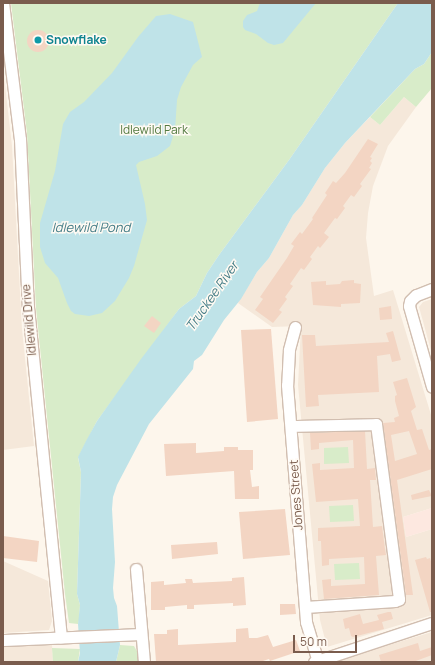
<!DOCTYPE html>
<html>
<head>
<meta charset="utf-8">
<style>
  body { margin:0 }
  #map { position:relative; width:435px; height:665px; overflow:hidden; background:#fdf6ec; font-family:Manrope,sans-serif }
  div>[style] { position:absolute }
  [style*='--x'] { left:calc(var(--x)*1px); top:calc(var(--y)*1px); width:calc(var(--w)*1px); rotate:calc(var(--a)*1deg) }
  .residential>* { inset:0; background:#f5e8da }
  .commercial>* { inset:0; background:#fde8e0 }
  .green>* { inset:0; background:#d8ecc9 }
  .water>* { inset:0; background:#bfe3e8 }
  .building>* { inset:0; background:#f3d5c3 }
  .round { border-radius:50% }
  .roads { filter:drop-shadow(1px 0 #d1beb0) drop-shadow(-1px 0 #d1beb0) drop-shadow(0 1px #d1beb0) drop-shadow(0 -1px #d1beb0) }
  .minor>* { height:11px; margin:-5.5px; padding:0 5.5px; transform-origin:5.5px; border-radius:5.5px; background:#fff }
  .dots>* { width:11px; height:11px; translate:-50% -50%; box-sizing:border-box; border:2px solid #fffaf3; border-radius:50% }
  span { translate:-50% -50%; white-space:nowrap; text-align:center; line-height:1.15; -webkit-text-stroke:3px #fffaf3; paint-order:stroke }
  .culture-label { font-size:12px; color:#0d838f; font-weight:700 }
  .left { translate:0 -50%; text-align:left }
  .park-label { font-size:12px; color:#537a41 }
  .street-label { font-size:12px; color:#7a5c4d }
  .water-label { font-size:13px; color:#437c86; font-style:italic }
  .frame { position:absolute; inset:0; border:4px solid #7a5c4d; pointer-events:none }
  .scale { position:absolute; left:293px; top:635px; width:64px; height:18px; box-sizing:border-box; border:2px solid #7a5c4d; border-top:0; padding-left:5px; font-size:12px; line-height:14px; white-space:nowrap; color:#7a5c4d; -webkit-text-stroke:3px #fffaf3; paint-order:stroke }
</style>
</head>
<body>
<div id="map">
  <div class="residential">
    <div style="clip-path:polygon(3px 67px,12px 146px,22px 329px,34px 446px,3px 450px)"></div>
    <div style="clip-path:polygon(404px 97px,416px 107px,388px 146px,373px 186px,368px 213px,366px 238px,374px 296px,393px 290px,432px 418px,432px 508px,403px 517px,406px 537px,432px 529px,432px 615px,327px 647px,320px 620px,298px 385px,301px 326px,272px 327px,238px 303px,257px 272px,269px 258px,293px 215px,302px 205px,325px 168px,345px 143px,370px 117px,380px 125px)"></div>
    <div style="clip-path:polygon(432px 299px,432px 354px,419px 307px,423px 302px)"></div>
    <div style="clip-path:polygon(3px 561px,48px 581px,52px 621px,49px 630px,3px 633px)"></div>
    <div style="clip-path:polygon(432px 632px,432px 662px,336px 662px,336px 661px)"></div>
    <div style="clip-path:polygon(52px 645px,53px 662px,3px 662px,3px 647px)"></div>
  </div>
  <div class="commercial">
    <div style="clip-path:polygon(432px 508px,432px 529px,406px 537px,403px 517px)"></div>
  </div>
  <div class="green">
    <div style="clip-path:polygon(11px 3px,398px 3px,289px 160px,219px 255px,207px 273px,196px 296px,179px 309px,97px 421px,78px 458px,81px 472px,77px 594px,80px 605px,79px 620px,78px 624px,69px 623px,65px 594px,36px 308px,27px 133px)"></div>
    <div style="clip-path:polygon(432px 52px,432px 88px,416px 107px,404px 97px,380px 125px,370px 117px,415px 69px,424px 64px)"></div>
    <div style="clip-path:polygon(348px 447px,349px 463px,324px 464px,324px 448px)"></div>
    <div style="clip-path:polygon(353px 505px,354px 521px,330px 522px,329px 506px)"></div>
    <div style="clip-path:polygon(359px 563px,360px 579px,335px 580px,334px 564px)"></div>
    <div style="clip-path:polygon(120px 645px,134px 646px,138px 653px,139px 662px,116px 662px)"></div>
    <div style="clip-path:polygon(52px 648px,80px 649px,78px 662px,53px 662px)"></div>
  </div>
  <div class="water">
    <div style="clip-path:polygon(260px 3px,316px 3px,283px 43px,274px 45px,268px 43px,256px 34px,245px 30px,243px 27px,243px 21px,247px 15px,257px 11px)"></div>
    <div style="clip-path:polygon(398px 3px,432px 3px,432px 52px,424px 64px,415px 69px,345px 143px,325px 168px,302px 205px,293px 215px,269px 258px,257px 272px,241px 299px,224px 320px,202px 355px,194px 361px,193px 369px,149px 424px,117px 485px,113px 497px,112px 509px,115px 562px,113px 588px,114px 598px,117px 606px,120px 645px,116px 662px,78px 662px,80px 653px,78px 624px,80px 605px,77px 594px,81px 472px,78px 457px,86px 441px,97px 421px,141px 359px,179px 309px,196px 296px,207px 273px,219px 255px,289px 160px)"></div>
    <div style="clip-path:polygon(170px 14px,193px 22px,202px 57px,193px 65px,181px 87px,177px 100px,175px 130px,170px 146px,157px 156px,139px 162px,136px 165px,145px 204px,147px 220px,134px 266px,129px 278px,115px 301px,102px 313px,89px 316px,75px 314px,71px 311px,67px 303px,58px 278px,45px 263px,40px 247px,40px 223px,55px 171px,63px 124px,70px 112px,84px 102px,112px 73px,138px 37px,156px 16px)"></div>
  </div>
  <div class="building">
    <div class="round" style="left:27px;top:30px;width:22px;height:22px"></div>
    <div style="clip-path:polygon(368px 139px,378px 144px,370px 157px,372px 158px,370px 161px,372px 163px,369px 168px,371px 169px,360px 184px,362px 186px,354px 197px,351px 195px,343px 206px,345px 208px,337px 219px,335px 218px,324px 233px,329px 237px,320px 248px,318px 246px,310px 257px,312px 259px,304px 270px,301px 268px,290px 284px,293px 286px,285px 297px,287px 299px,279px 310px,282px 312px,273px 323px,255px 310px,263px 299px,260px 297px,287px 258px,294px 246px,291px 244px,300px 232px,302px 234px,313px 219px,312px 218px,327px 195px,325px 193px,333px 181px,336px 183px,345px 173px)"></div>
    <div style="clip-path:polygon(354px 280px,354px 283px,361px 284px,360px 303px,341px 304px,341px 307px,313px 305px,311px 282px,326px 281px,326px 285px,340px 284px,342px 281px)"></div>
    <div style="clip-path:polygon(391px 306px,392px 319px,380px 320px,379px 308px)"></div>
    <div style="clip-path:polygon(152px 316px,161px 323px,154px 333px,144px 326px)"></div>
    <div style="clip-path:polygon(271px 329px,278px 419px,247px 422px,241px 330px)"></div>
    <div style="clip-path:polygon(393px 331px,401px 360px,392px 362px,390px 354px,377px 356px,379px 392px,318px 395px,319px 406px,306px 407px,302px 335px,315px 335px,316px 346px,389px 342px,386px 333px)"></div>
    <div style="clip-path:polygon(evenodd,407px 378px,416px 407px,411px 411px,417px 430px,422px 429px,429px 450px,432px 449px,432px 469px,397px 480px,413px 595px,406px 595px,383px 423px,395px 422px,394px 418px,399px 416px,395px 401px,395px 396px,397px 395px,393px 382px,407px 378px,409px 431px,417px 454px,395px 461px,391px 435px,409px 431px)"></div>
    <div style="clip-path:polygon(365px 431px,367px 469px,375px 468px,376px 480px,370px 480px,373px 527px,382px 526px,385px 549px,386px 555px,376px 556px,379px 595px,324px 599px,322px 580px,331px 579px,331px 586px,365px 584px,364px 557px,329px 559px,329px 565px,322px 566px,321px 541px,318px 541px,318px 528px,360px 526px,358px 499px,316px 502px,312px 464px,320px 463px,320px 470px,354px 468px,353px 440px,319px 443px,319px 449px,311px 450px,310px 433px)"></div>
    <div style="clip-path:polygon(196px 443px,196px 453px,224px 451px,224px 447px,238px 447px,238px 450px,253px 450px,253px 470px,250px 470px,252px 487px,259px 486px,259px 499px,235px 499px,234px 471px,166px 476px,164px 444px)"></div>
    <div style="clip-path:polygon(429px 490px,432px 496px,412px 500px,411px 495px)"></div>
    <div style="clip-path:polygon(285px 509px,290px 555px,243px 559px,239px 512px)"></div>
    <div style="clip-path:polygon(3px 536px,39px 541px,37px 562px,3px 558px)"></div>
    <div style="clip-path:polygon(217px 542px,218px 554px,172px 559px,171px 545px)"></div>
    <div style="clip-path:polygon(426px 557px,427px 559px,430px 558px,432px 565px,432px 612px,430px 612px,415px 560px)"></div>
    <div style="clip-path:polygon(244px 577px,246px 605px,233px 606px,233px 603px,194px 605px,194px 609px,187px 609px,187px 605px,165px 607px,165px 610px,151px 610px,151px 582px,164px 581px,164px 585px,186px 583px,185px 579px,192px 579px,193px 583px,232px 581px,232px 578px)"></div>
    <div style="clip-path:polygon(280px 604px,295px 604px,296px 614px,280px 615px)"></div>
    <div style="clip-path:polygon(388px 612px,391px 612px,393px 619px,382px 622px,384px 629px,353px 637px,351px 636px,349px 628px,345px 629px,343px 619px,360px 614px,363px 624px,379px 620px,377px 615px)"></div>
    <div style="clip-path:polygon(248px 628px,249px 638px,257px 638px,268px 635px,273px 647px,296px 640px,300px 651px,270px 661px,269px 659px,260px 662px,156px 662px,154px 634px,167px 634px,167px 630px,178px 629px,178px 645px,236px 642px,236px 629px)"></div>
    <div style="clip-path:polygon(418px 643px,420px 651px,432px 647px,432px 655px,413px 662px,381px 662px,379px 655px)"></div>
  </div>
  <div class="roads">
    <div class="minor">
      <div style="--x:3;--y:3;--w:137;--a:82.9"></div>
      <div style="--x:20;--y:139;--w:168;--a:87.3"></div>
      <div style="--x:28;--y:307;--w:332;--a:84.3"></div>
      <div style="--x:432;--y:289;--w:17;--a:159"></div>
      <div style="--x:416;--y:295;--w:8;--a:135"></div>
      <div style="--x:410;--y:301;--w:5;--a:101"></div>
      <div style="--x:409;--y:306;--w:84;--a:74.1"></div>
      <div style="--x:295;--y:327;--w:24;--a:105"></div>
      <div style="--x:289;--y:350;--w:35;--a:93"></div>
      <div style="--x:287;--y:385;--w:238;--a:85.4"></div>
      <div style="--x:306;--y:622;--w:42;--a:73.3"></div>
      <div style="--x:291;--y:426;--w:85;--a:-1.3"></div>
      <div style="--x:376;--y:424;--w:177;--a:82.5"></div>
      <div style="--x:399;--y:599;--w:4;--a:153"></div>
      <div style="--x:395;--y:601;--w:90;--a:176.2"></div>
      <div style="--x:136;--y:569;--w:93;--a:85.1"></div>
      <div style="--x:3;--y:640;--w:138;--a:-2.5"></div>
      <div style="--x:314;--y:662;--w:124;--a:-18.3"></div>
    </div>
  </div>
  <div class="dots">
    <div style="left:38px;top:40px;background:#0f9aa8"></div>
  </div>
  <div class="culture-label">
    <span class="left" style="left:46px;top:40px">Snowflake</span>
  </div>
  <div class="park-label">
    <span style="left:154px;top:130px">Idlewild Park</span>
  </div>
  <div class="street-label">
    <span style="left:29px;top:320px;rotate:-95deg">Idlewild Drive</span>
    <span style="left:296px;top:495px;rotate:-94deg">Jones Street</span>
  </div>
  <div class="water-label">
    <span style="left:91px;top:227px">Idlewild Pond</span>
    <span style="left:212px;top:296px;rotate:-55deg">Truckee River</span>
  </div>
  <div class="frame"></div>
  <div class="scale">50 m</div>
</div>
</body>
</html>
